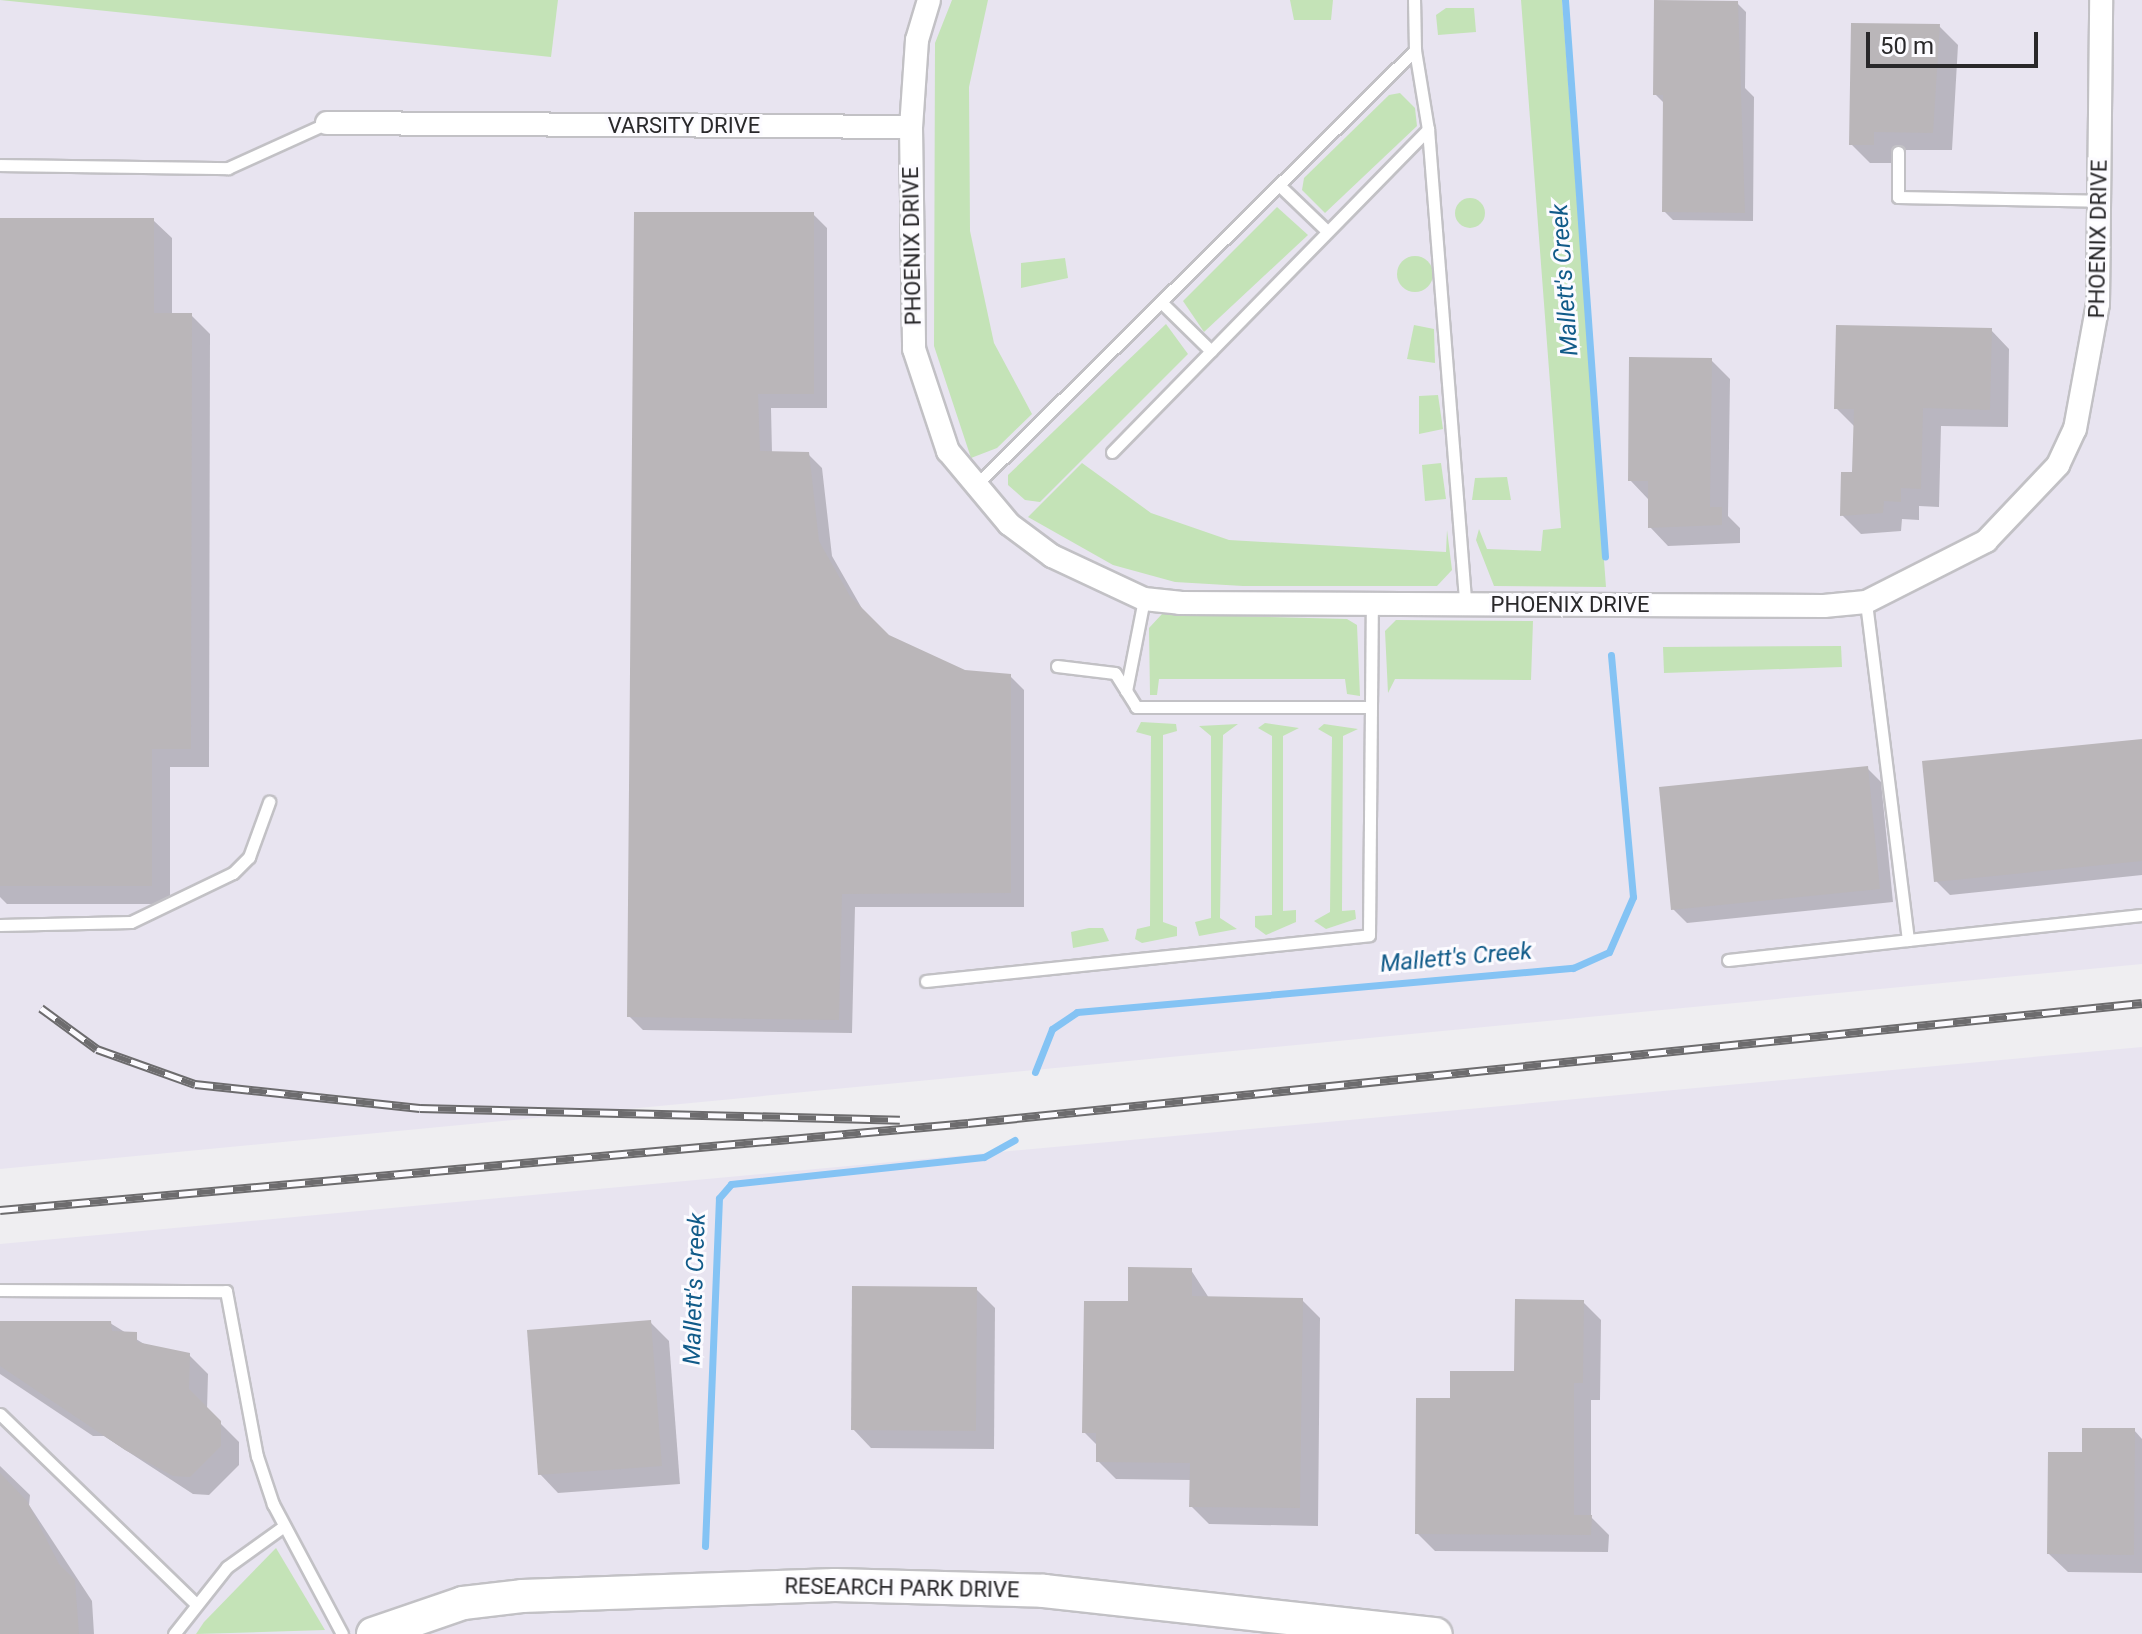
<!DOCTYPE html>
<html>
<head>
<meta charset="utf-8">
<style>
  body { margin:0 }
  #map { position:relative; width:2142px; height:1634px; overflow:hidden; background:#efeef1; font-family:Roboto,sans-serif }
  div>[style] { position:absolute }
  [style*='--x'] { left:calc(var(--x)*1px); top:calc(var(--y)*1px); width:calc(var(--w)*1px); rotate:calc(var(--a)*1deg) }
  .built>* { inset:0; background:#e8e4f0 }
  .green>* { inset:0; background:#c4e3b7 }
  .round { border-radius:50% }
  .shadow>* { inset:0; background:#0003 }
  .stream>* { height:7px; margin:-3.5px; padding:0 3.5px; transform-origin:3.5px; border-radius:3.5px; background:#84c3f4 }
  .building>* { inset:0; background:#bab6b9 }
  .roads { filter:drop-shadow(2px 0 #c2c1c5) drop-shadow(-2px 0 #c2c1c5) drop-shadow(0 2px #c2c1c5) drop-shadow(0 -2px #c2c1c5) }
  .lane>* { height:11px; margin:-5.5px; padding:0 5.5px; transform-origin:5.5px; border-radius:5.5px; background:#fff }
  .street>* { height:22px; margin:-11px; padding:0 11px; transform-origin:11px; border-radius:11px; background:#fff }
  .secondary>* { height:32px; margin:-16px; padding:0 16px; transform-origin:16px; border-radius:16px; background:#fff }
  .rail>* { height:9px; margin-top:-4.5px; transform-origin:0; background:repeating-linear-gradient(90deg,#fcfbff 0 18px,#6d6c6e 0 36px); box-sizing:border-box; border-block:2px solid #6d6c6e }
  span { translate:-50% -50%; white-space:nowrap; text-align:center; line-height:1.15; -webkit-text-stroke:6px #fcfbff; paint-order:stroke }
  .street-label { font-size:22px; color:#29282a }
  .water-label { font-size:24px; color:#115b89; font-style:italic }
  .scale { position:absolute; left:1866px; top:32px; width:172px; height:36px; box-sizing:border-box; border:4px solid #29282a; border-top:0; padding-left:10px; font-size:24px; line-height:28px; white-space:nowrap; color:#29282a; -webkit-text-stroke:6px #fcfbff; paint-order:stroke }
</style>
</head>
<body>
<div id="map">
  <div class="built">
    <div style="clip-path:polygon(0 0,2142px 0,2142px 964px,0 1169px)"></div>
    <div style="clip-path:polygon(2142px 1047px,2142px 1634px,0 1634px,0 1244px)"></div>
  </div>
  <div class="green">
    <div style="clip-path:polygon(0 0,558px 0,551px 57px)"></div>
    <div style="clip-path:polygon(952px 0,988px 0,969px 87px,970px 231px,994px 343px,1032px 414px,997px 448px,971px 458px,934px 346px,935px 43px)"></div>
    <div style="clip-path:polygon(1290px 0,1333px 0,1331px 20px,1294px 20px)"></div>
    <div style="clip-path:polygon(1521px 0,1562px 0,1606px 587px,1494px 586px,1476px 540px,1479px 529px,1487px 549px,1541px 551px,1543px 530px,1561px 528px)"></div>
    <div style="clip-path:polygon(1446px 8px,1474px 8px,1476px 32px,1438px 35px,1436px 15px)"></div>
    <div style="clip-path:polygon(1400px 93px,1415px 108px,1417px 126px,1325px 213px,1302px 190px,1304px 178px,1389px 95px)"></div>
    <div class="round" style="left:1455px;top:198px;width:30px;height:30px"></div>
    <div style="clip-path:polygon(1277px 207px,1308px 235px,1204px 332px,1183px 301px)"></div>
    <div class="round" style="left:1397px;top:256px;width:36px;height:36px"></div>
    <div style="clip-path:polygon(1065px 258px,1068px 278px,1021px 288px,1021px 263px)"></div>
    <div style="clip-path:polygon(1166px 324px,1188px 354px,1040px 502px,1025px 500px,1008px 485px,1008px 475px)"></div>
    <div style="clip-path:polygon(1414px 325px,1434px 329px,1435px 363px,1407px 359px)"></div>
    <div style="clip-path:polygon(1438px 395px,1443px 429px,1419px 434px,1419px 396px)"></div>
    <div style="clip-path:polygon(1082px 463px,1151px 513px,1229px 540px,1446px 552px,1447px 530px,1452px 570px,1437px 586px,1243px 586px,1175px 582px,1113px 565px,1028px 517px)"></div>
    <div style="clip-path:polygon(1441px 463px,1446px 499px,1425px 501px,1422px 465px)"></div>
    <div style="clip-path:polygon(1507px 477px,1511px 500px,1472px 500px,1475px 478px)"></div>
    <div style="clip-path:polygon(1162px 614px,1347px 619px,1357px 625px,1360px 696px,1347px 694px,1345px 679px,1159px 679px,1157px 695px,1150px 695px,1149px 628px)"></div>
    <div style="clip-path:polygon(1396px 620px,1533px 621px,1531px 680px,1395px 679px,1388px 693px,1385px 631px)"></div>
    <div style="clip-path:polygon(1841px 646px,1842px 667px,1664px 673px,1663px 647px)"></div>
    <div style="clip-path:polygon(1141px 722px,1176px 724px,1177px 731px,1163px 735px,1163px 922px,1177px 927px,1177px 936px,1142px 943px,1135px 939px,1137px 929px,1150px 926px,1151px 736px,1136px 732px)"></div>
    <div style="clip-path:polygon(1265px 723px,1299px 728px,1283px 736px,1283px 911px,1296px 910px,1296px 922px,1266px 935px,1255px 927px,1255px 916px,1272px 915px,1272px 736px,1258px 728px)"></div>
    <div style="clip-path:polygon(1238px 724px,1223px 735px,1220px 918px,1237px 929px,1199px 936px,1195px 922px,1211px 918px,1211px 736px,1199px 726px)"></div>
    <div style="clip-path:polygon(1324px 724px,1358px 729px,1343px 736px,1342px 911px,1355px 910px,1356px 919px,1326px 929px,1314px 921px,1330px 912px,1332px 737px,1318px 729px)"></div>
    <div style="clip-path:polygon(1089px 928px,1103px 928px,1109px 941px,1073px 948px,1071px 932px)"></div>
    <div style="clip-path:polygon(276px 1548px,325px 1630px,196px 1634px,204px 1622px)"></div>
  </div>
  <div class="shadow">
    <div style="clip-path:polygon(1737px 3px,1746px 12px,1745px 88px,1754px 97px,1753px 221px,1673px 220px,1664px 211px,1664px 103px,1655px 94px)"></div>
    <div style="clip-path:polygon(1939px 26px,1958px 45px,1952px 150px,1892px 150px,1892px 163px,1870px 163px,1851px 144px)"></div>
    <div style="clip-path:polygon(636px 214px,813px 214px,827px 228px,827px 408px,771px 408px,772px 453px,808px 454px,822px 468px,832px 556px,864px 612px,888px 637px,965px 672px,1010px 676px,1024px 690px,1024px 907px,855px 907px,852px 1033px,643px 1030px,629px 1016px)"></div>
    <div style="clip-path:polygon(0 219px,153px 220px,172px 238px,172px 315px,191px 315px,210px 334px,209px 767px,170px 767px,170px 904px,7px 904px,0 897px)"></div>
    <div style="clip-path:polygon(1991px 330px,2009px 349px,2008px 427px,1941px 426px,1939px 507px,1919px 506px,1919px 520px,1902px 519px,1901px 531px,1861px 534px,1842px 515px,1854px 474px,1855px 427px,1836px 408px)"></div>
    <div style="clip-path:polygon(1711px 360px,1730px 379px,1728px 516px,1740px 528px,1740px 543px,1668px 546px,1650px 527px,1648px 499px,1630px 480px)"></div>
    <div style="clip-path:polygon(2142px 741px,2142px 875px,1950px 895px,1936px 881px)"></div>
    <div style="clip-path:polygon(1867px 768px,1881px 782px,1893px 902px,1687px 923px,1673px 909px)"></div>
    <div style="clip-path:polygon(1191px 1270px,1209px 1298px,1302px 1300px,1320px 1318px,1318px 1526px,1209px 1524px,1191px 1506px,1191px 1480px,1116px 1479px,1098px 1461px,1098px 1446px,1084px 1432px,1130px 1303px)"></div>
    <div style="clip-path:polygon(976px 1289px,995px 1308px,994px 1449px,871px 1448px,853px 1429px)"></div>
    <div style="clip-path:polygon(1583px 1302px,1601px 1320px,1600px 1400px,1591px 1400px,1591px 1517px,1609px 1535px,1608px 1552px,1435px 1551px,1417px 1533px,1452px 1400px,1516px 1373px)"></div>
    <div style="clip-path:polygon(650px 1322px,669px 1341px,680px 1484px,558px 1493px,540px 1474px)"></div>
    <div style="clip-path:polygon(0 1323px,110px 1323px,149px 1347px,189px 1355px,208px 1374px,207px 1410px,239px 1442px,239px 1465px,209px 1495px,193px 1494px,104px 1436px,93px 1436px,0 1374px)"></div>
    <div style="clip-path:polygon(2134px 1430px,2142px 1439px,2142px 1573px,2068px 1572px,2049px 1554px,2084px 1454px)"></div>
    <div style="clip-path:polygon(0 1466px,30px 1495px,29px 1505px,92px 1601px,94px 1634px,0 1634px)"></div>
  </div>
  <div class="stream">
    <div style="--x:1565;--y:0;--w:558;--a:85.89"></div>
    <div style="--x:1035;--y:1072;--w:46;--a:-68.4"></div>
    <div style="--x:1052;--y:1029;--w:30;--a:-34"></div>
    <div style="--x:1077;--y:1012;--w:498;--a:-5.1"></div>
    <div style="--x:1573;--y:968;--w:39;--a:-24"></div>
    <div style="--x:1609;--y:952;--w:60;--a:-66.4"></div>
    <div style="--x:1633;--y:897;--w:243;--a:-95.2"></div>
    <div style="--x:705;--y:1546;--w:348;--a:-87.7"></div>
    <div style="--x:719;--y:1198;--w:18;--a:-49"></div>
    <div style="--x:731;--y:1184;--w:254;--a:-6.1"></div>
    <div style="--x:984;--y:1157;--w:35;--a:-29"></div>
  </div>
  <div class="building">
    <div style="clip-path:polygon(1654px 0,1738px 1px,1745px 213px,1662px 212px,1663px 95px,1653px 95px)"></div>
    <div style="clip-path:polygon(1851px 23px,1940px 24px,1933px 133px,1874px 132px,1874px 145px,1849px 145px)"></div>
    <div style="clip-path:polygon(634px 212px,814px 212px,814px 394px,758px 394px,760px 451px,809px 452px,819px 541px,850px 596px,889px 635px,965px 670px,1011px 674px,1011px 893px,842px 894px,839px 1020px,627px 1017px)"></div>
    <div style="clip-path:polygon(0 218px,154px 218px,154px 313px,192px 313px,191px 749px,152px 749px,152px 886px,0 886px)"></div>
    <div style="clip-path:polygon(1836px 325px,1992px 328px,1990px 410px,1923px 408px,1921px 489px,1901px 488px,1901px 502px,1884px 501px,1883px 513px,1840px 516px,1841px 472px,1852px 472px,1854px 409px,1834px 409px)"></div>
    <div style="clip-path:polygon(1629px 357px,1712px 358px,1710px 507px,1722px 507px,1722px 525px,1648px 528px,1648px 481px,1628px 481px)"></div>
    <div style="clip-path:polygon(2142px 739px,2142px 861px,1934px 882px,1922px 761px)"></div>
    <div style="clip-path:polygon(1868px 766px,1880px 889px,1671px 910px,1659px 787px)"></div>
    <div style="clip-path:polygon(1128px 1267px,1192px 1268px,1192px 1296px,1303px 1298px,1300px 1508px,1189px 1507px,1190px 1463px,1096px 1462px,1096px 1433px,1082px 1433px,1084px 1301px,1128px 1301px)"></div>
    <div style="clip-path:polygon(852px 1286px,977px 1287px,976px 1431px,851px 1430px)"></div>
    <div style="clip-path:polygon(1515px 1299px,1584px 1300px,1583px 1383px,1574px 1383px,1574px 1515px,1592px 1515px,1591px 1535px,1415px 1534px,1416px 1398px,1450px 1398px,1450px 1371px,1514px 1371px)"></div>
    <div style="clip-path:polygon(651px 1320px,662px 1466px,538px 1475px,527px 1330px)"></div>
    <div style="clip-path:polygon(0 1321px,111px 1321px,112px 1331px,137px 1332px,137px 1342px,190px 1353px,189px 1389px,221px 1421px,221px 1446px,190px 1477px,173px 1476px,125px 1450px,0 1366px)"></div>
    <div style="clip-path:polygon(2082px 1428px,2135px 1428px,2134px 1555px,2047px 1554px,2048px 1452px,2082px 1452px)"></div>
    <div style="clip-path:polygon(0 1473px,27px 1501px,59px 1564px,75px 1580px,79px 1634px,0 1634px)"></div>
  </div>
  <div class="roads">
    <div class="lane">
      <div style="--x:1415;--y:50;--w:80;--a:80.7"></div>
      <div style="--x:1898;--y:152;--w:45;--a:90"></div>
      <div style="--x:1898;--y:197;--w:201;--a:1.1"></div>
      <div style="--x:0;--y:165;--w:228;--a:0.8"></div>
      <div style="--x:228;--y:168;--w:109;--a:-24.4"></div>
      <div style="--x:1279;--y:185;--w:66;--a:43.8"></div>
      <div style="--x:1161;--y:302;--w:70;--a:44.4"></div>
      <div style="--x:1112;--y:452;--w:452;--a:-45.6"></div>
      <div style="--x:1428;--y:129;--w:476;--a:85.5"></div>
      <div style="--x:975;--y:486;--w:619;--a:-44.74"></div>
      <div style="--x:1415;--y:50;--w:50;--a:-91.1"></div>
      <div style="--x:1057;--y:666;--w:58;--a:6.9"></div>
      <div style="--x:1115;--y:673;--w:40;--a:58"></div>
      <div style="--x:1136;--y:707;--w:235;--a:0"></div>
      <div style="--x:1126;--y:691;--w:94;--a:-78.9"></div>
      <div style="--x:0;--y:925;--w:131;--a:-1.3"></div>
      <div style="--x:131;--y:922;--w:113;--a:-25.7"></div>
      <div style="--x:233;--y:873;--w:23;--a:-45"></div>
      <div style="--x:249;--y:857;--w:59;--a:-70"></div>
      <div style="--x:1908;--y:940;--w:235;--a:-6.1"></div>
      <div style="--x:1728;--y:960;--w:181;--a:-6.3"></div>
      <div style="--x:1908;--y:940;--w:341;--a:-97.1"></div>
      <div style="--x:926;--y:981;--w:445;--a:-5.9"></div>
      <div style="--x:1369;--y:935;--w:331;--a:-89.5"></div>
      <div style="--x:0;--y:1290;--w:226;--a:0.3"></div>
      <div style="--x:226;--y:1291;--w:168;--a:79.4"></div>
      <div style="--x:257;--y:1456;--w:51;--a:71.6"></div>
      <div style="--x:273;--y:1504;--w:147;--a:62"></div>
      <div style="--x:0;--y:1414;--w:274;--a:44.1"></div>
      <div style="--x:174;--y:1634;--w:85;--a:-51.7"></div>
      <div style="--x:227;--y:1567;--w:70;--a:-35.7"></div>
    </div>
    <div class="street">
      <div style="--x:929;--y:0;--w:42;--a:106.7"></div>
      <div style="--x:917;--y:40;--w:87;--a:93.9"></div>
      <div style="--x:911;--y:127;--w:222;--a:89.2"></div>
      <div style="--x:914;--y:349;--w:108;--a:71.6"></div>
      <div style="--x:948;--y:451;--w:95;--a:50.1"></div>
      <div style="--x:1009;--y:524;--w:54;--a:36.7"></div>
      <div style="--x:1052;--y:556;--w:102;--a:25.1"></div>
      <div style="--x:1144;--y:599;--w:36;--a:6"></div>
      <div style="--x:1180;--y:603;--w:644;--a:0.27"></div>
      <div style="--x:1824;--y:606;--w:42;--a:-5.4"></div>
      <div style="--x:1866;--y:602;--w:135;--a:-26.9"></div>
      <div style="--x:1986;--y:541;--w:105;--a:-46.5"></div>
      <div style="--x:2058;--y:465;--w:40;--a:-65"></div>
      <div style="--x:2075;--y:429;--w:127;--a:-79.6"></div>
      <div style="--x:2098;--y:304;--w:304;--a:-89.4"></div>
      <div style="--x:327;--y:123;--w:584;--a:0.39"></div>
    </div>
    <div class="secondary">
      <div style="--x:373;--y:1634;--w:95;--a:-19"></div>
      <div style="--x:463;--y:1603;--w:59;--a:-6.8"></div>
      <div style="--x:522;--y:1596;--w:313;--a:-2"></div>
      <div style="--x:835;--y:1585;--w:209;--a:1.6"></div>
      <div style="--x:1044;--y:1591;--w:394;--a:6.3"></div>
    </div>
  </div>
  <div class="rail">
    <div style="--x:41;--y:1008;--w:69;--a:36.2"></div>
    <div style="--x:97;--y:1049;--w:104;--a:19.7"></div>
    <div style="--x:195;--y:1084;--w:226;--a:6.1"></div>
    <div style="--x:420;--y:1108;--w:480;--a:1.4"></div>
    <div style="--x:0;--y:1210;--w:972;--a:-5.14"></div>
    <div style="--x:968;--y:1123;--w:1180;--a:-5.84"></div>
  </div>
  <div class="street-label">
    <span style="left:684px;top:126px">VARSITY DRIVE</span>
    <span style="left:2098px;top:239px;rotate:-89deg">PHOENIX DRIVE</span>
    <span style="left:912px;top:246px;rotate:-91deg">PHOENIX DRIVE</span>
    <span style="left:1570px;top:605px">PHOENIX DRIVE</span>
    <span style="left:902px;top:1588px;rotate:1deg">RESEARCH PARK DRIVE</span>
  </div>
  <div class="water-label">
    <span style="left:1565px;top:280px;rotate:-94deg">Mallett's Creek</span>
    <span style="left:1456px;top:958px;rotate:-5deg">Mallett's Creek</span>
    <span style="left:695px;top:1289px;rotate:-88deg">Mallett's Creek</span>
  </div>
  <div class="scale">50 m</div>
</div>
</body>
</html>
